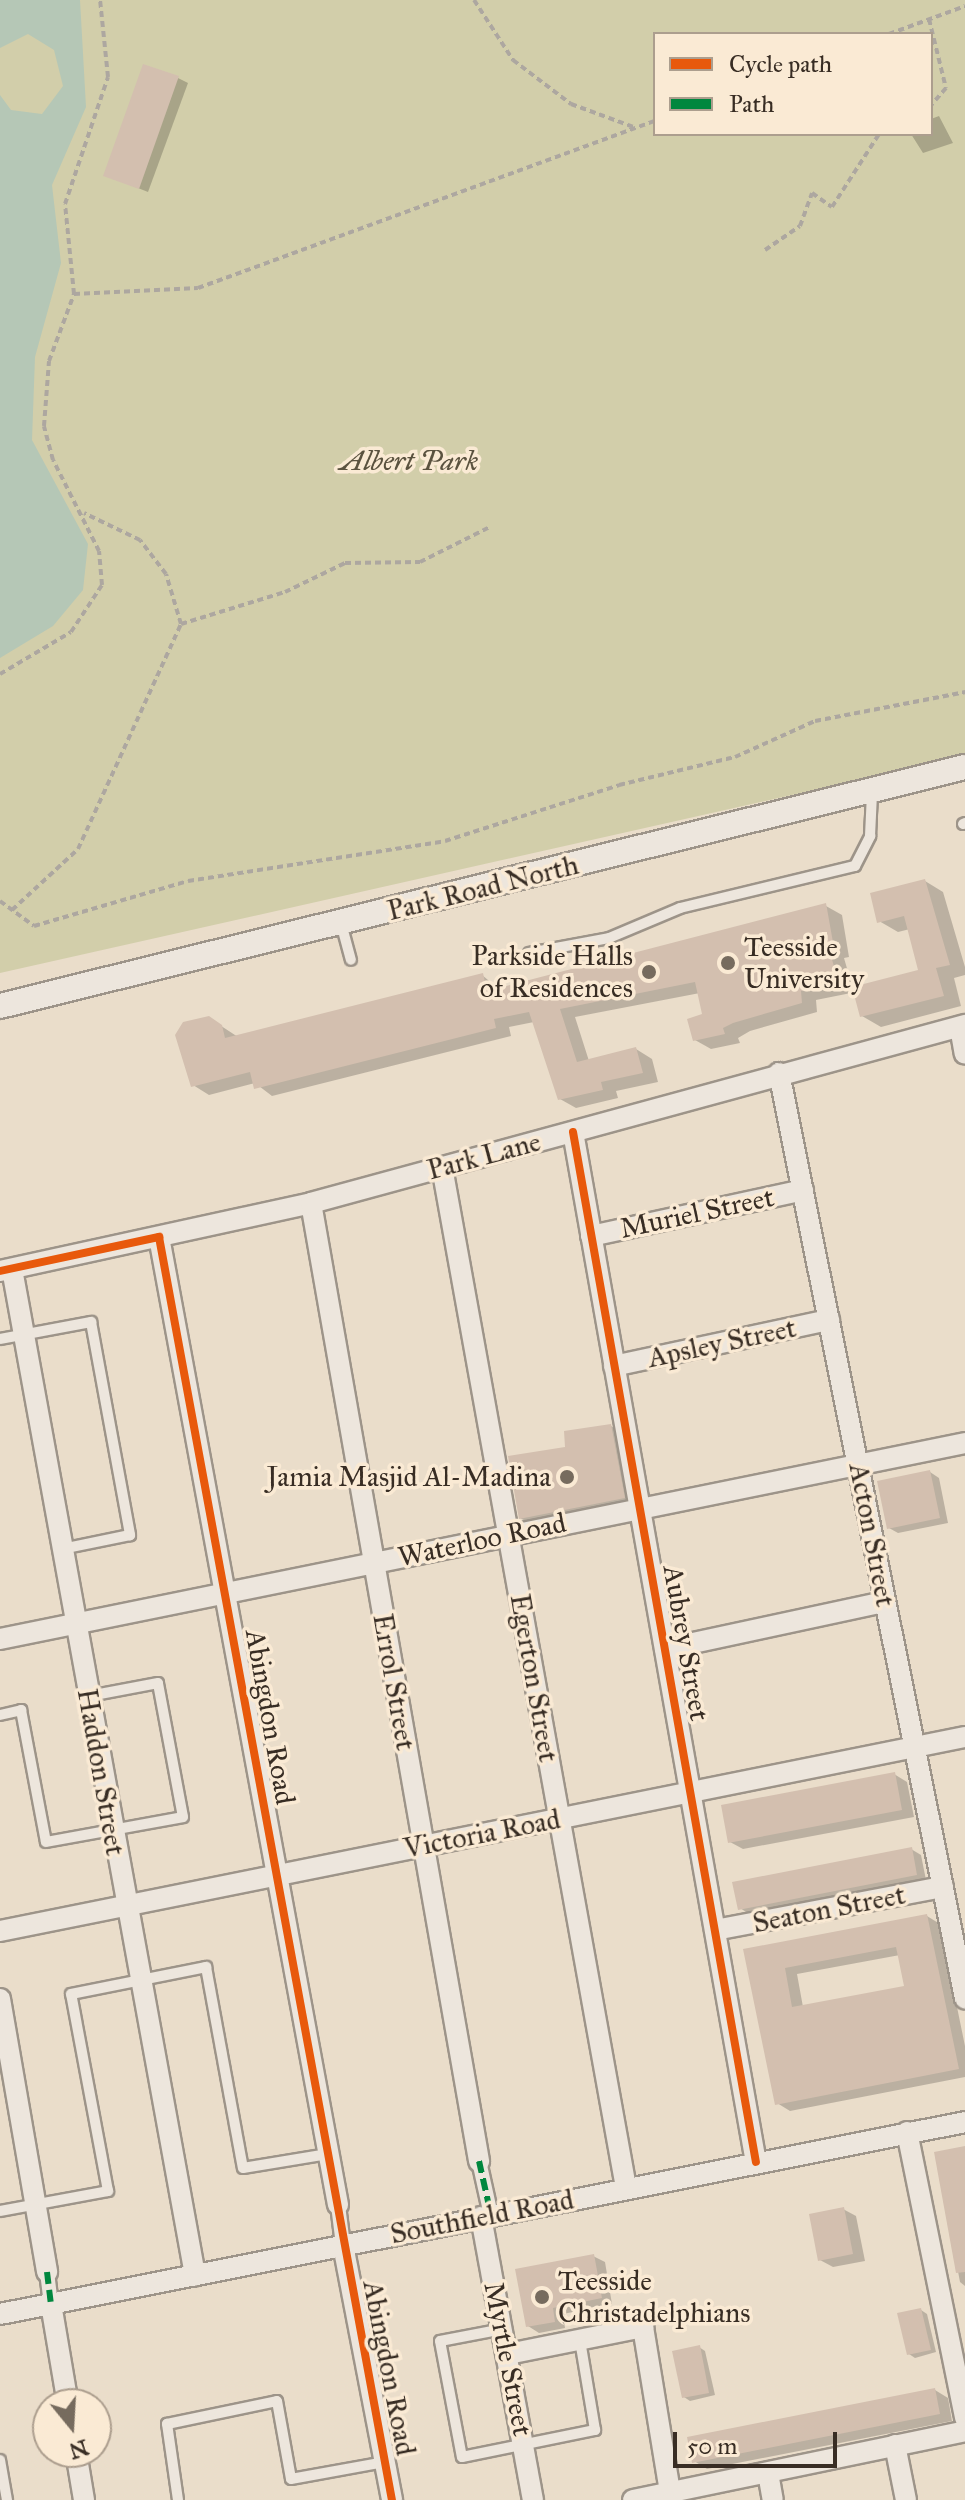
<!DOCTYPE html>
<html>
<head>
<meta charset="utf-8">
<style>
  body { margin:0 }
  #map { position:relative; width:965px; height:2500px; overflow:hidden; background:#eaddca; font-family:"IM FELL Great Primer",serif }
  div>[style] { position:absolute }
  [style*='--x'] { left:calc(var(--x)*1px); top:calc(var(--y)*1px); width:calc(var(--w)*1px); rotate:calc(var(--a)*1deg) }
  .green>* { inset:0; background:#d2ceaa }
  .water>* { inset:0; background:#b5c7b6 }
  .shadow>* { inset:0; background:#0003 }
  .building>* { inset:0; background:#d3bfaf }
  .path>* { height:4px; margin-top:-2px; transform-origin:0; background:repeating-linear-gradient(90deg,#ada7a0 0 6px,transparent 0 10px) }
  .roads { filter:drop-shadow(2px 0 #9d9489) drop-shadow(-2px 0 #9d9489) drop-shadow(0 2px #9d9489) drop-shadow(0 -2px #9d9489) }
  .service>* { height:10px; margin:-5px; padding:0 5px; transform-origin:5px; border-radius:5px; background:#ede6dd }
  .pedestrian>* { height:14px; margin:-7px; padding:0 7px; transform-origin:7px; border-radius:7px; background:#ede6dd }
  .minor>* { height:20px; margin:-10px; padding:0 10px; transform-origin:10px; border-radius:10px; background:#ede6dd }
  .tertiary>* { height:24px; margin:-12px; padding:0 12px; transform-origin:12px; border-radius:12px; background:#ede6dd }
  .quiet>* { height:6px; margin-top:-3px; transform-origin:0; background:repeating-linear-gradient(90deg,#00873e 0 12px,transparent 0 18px) }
  .cycleway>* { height:8px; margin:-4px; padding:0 4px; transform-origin:4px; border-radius:4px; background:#e8590c }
  .dots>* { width:22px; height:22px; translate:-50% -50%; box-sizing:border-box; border:4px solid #faead4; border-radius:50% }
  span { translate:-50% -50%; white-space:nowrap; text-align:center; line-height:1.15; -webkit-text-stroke:7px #faead4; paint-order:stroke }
  .park-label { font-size:28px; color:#5a523f; font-style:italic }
  .street-label { font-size:28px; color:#382d24 }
  .poi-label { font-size:28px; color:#382d24 }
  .left { translate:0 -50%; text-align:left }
  .right { translate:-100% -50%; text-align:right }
  .legend { position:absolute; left:653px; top:32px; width:280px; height:104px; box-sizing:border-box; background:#faead4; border:2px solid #ac9e8e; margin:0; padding:10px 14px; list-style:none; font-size:24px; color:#382d24 }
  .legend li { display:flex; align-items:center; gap:16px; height:40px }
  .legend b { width:40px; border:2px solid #ac9e8e }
  .north { position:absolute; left:32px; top:2388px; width:80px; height:80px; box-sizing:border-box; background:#faead4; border:2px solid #ac9e8e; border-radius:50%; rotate:162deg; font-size:22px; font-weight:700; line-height:32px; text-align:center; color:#382d24 }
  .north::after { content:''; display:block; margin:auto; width:28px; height:36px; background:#766b5e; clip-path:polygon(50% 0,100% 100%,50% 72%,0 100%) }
  .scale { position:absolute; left:673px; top:2432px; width:164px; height:36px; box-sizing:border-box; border:4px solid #382d24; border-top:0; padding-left:10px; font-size:24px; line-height:28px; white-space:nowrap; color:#382d24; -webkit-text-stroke:6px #faead4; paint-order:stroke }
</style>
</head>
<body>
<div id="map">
  <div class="green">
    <div style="clip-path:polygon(evenodd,0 0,965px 0,965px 756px,0 973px,0 0,655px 34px,931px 34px,931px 134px,655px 134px,655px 34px)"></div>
  </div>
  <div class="water">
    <div style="clip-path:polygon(0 0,80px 0,86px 107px,52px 185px,61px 263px,35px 357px,32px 440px,88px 544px,83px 590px,53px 626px,0 658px,0 95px,11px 110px,42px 114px,63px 86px,54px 50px,28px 34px,0 48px)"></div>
  </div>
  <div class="shadow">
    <div style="clip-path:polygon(178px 78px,188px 83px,148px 192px,105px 175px)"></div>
    <div style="clip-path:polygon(939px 116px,953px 143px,923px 153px,911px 134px,931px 134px,931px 119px)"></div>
    <div style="clip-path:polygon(925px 881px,943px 892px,965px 967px,965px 975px,954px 978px,961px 1006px,881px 1027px,862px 1016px,856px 992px,816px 1000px,817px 1012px,750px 1031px,738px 1038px,740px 1043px,711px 1049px,695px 1040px,704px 1015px,700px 993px,575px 1017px,589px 1061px,636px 1049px,652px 1059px,658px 1082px,616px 1091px,618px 1098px,576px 1108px,560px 1099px,534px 1022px,509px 1027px,511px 1036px,272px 1096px,255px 1083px,209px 1095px,193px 1085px,209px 1018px,238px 1037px,482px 975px,500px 990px,826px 906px,842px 915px,849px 957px,844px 958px,853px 989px,920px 971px,910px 929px,898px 932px,879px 921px)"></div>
    <div style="clip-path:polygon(611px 1426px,624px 1433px,637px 1505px,533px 1525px,520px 1518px,567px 1449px)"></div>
    <div style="clip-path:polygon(930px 1472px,939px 1478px,948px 1523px,898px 1533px,889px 1528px)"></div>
    <div style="clip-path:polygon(894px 1774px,907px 1782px,914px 1817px,743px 1849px,730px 1842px)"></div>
    <div style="clip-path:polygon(911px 1849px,921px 1855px,926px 1880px,749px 1914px,740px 1908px)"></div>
    <div style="clip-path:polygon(evenodd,927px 1916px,940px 1924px,965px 2046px,965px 2077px,790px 2111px,777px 2103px,746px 1951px,927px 1916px,900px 1955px,906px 1987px,803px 2007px,797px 1974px,900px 1955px)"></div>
    <div style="clip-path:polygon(965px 2148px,965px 2286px,960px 2282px,936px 2154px)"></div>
    <div style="clip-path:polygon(843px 2209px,856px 2216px,865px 2261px,833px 2267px,820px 2260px)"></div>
    <div style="clip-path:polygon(593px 2256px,605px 2262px,612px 2304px,563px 2314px,565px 2328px,539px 2333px,528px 2326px)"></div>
    <div style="clip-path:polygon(921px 2310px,927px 2314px,936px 2352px,915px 2358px,909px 2354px)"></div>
    <div style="clip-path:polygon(699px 2347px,705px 2351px,715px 2395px,690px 2401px,684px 2397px)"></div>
    <div style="clip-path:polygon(935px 2390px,948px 2398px,952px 2421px,707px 2469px,694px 2461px)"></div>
  </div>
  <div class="building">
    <div style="clip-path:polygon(143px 64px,179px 76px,139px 189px,103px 176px)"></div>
    <div style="clip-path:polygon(925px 879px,950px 965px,936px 968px,944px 996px,860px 1017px,852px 987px,918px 970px,904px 916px,877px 923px,870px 893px)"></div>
    <div style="clip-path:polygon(826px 903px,834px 948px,829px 949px,839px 984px,801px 991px,802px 1003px,733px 1023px,723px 1028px,725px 1034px,693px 1041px,687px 1019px,702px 1014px,695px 982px,560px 1009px,577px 1062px,636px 1047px,643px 1073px,601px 1082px,603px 1090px,558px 1100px,529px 1012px,494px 1019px,496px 1028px,254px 1089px,250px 1072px,191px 1087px,175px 1035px,183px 1022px,209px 1016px,222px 1025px,225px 1038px,483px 973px,487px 991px)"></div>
    <div style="clip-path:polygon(611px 1424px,625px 1498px,519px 1519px,508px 1456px,565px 1447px,564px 1431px)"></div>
    <div style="clip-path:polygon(930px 1470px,940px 1518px,887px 1529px,877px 1481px)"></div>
    <div style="clip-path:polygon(895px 1772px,902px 1810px,728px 1843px,721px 1805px)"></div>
    <div style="clip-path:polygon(912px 1847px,917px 1875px,738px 1910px,732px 1882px)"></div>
    <div style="clip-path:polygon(evenodd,927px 1914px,959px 2069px,775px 2105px,743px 1949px,927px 1914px,896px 1947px,904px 1986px,792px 2007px,785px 1968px,896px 1947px)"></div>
    <div style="clip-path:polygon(965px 2146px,965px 2272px,956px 2273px,934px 2152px)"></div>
    <div style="clip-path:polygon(844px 2207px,853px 2254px,818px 2261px,809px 2214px)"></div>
    <div style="clip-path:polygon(594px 2254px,602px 2298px,553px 2308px,555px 2322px,526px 2327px,515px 2269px)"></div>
    <div style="clip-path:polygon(921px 2308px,931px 2350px,907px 2355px,897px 2313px)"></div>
    <div style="clip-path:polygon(700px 2345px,709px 2393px,682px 2398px,672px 2351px)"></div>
    <div style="clip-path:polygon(935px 2388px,940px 2414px,692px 2463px,687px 2437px)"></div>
  </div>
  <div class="path">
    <div style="--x:474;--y:0;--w:72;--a:57"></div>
    <div style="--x:513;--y:60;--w:73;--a:37.2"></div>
    <div style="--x:571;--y:104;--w:67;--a:20.1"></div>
    <div style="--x:929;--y:19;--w:71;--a:76.2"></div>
    <div style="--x:946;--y:88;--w:23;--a:131"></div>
    <div style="--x:889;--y:34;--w:81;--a:-20.2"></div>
    <div style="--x:765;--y:250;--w:42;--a:-34.4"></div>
    <div style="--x:800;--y:226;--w:35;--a:-70"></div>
    <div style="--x:812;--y:193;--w:24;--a:35"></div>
    <div style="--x:832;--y:207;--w:87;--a:-57.2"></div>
    <div style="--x:74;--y:294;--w:124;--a:-2.8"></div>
    <div style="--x:198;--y:288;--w:487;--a:-20.1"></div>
    <div style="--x:181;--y:624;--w:109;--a:-17.1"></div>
    <div style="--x:285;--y:592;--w:67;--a:-25.8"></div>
    <div style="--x:345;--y:563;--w:75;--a:-0.8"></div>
    <div style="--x:420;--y:562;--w:78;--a:-26.6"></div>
    <div style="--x:0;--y:674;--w:82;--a:-30.6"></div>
    <div style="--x:71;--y:632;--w:56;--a:-56.6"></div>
    <div style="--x:102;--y:585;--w:34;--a:-95"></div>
    <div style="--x:99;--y:551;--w:102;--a:-116.8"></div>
    <div style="--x:53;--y:460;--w:35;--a:-105"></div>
    <div style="--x:44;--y:426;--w:65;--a:-85.6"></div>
    <div style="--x:49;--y:361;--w:72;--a:-69.5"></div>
    <div style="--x:74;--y:294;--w:90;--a:-95.7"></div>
    <div style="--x:65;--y:204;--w:134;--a:-71.3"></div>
    <div style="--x:108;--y:77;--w:77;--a:-95.9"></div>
    <div style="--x:0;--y:901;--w:42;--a:36.3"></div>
    <div style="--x:34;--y:926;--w:160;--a:-16.3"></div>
    <div style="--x:188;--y:881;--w:260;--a:-8.8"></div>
    <div style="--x:445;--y:841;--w:183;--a:-17.8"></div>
    <div style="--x:619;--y:785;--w:119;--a:-13.6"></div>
    <div style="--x:735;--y:757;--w:88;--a:-24.2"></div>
    <div style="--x:815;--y:721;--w:153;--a:-10.9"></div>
    <div style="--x:12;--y:910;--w:90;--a:-42.7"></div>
    <div style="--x:78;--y:849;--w:247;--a:-65.4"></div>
    <div style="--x:181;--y:624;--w:52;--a:-106.7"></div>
    <div style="--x:166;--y:574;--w:43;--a:-127.4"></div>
    <div style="--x:140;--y:540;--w:62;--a:-154.3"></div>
  </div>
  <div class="roads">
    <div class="service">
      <div style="--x:963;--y:824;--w:2;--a:-27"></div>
      <div style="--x:341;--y:923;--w:38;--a:75"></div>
      <div style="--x:529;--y:953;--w:81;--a:-10.6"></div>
      <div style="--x:609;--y:938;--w:77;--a:-22.9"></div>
      <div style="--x:680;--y:908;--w:180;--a:-13.5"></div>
      <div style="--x:855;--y:866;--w:34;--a:-63"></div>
      <div style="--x:870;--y:836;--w:42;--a:-87.3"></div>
      <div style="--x:0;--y:1339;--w:93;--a:-10.6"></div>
      <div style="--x:91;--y:1322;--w:217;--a:79.6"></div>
      <div style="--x:130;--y:1535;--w:69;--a:168.4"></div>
      <div style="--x:0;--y:1715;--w:22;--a:-13"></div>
      <div style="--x:21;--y:1710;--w:134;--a:79.3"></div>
      <div style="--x:46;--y:1842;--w:139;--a:-10.3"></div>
      <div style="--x:183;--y:1817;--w:136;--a:-100.6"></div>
      <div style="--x:158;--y:1683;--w:70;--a:169.3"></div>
      <div style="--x:0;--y:2211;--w:110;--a:-10.5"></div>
      <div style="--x:108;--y:2191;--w:200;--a:-100.6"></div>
      <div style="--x:71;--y:1994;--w:138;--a:-11.3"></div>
      <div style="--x:206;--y:1967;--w:204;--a:79.6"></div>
      <div style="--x:243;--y:2168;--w:86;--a:-9.4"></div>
      <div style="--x:503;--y:2329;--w:64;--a:169.2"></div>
      <div style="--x:440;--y:2341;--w:118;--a:79.3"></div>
      <div style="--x:462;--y:2457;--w:136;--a:-11.5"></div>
      <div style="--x:595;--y:2430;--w:91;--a:-99.5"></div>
      <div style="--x:0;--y:2460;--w:41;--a:80.1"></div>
      <div style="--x:178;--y:2500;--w:77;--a:-98.2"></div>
      <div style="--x:167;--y:2424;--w:112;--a:-11.8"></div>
      <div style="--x:277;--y:2401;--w:79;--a:79.8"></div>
      <div style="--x:291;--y:2479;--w:96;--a:-10.3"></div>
    </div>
    <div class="pedestrian">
      <div style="--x:479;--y:2161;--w:55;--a:77.5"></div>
      <div style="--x:338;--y:2205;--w:40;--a:82.9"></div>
      <div style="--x:47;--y:2272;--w:32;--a:83"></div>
    </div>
    <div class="minor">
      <div style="--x:960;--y:1027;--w:27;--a:80"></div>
      <div style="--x:779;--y:1073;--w:944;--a:78.63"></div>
      <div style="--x:573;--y:1132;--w:1046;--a:79.93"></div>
      <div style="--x:442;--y:1167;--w:1037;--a:79.78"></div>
      <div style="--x:311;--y:1203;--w:973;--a:80.05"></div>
      <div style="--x:591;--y:1236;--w:217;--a:-12.2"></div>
      <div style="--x:159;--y:1237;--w:984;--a:79.52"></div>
      <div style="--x:12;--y:1269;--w:1023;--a:79.69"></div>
      <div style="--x:0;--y:1271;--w:318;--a:-12.3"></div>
      <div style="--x:311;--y:1203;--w:678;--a:-15.23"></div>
      <div style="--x:614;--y:1366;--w:220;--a:-12.1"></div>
      <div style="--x:0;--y:1639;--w:985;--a:-11.48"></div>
      <div style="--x:665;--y:1649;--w:225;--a:-12.1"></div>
      <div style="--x:715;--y:1930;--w:232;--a:-10.7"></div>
      <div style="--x:0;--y:1931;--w:984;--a:-11.37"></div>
      <div style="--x:0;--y:1999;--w:277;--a:80.2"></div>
      <div style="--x:907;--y:2132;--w:292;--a:78.5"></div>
      <div style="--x:481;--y:2217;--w:288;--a:79.6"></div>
      <div style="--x:343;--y:2245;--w:260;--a:79.1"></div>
      <div style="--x:51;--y:2304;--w:101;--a:80.4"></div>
      <div style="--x:0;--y:2314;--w:984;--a:-11.25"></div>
      <div style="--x:508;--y:2354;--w:138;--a:-11.3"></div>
      <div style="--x:643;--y:2327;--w:167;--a:80.7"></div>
      <div style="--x:895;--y:2445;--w:56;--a:78.7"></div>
      <div style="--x:76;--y:2452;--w:49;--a:80.5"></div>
      <div style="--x:768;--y:2473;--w:27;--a:80"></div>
      <div style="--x:633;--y:2500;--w:339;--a:-11.7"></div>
    </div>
    <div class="tertiary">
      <div style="--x:0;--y:1006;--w:994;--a:-13.91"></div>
    </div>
  </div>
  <div class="quiet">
    <div style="--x:479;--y:2161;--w:55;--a:77.5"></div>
    <div style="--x:47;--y:2272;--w:32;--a:83"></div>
  </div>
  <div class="cycleway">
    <div style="--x:573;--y:1132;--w:1046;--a:79.93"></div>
    <div style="--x:0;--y:1271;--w:163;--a:-12.1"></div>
    <div style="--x:159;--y:1237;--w:1284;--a:79.55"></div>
  </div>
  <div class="dots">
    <div style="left:728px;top:963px;background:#766b5e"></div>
    <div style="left:649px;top:972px;background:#766b5e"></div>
    <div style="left:567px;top:1477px;background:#766b5e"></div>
    <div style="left:542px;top:2297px;background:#766b5e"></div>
  </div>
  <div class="park-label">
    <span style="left:409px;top:461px">Albert Park</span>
  </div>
  <div class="street-label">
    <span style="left:483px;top:888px;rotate:-14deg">Park Road North</span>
    <span style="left:484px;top:1156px;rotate:-15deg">Park Lane</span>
    <span style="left:697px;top:1213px;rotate:-12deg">Muriel Street</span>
    <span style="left:722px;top:1343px;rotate:-12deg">Apsley Street</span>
    <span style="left:872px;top:1535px;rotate:79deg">Acton Street</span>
    <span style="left:482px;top:1540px;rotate:-12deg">Waterloo Road</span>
    <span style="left:686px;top:1643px;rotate:80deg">Aubrey Street</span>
    <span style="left:534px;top:1678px;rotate:80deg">Egerton Street</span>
    <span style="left:394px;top:1682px;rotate:80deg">Errol Street</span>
    <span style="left:270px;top:1717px;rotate:80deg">Abingdon Road</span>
    <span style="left:101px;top:1772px;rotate:80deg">Haddon Street</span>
    <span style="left:482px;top:1834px;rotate:-11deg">Victoria Road</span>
    <span style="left:829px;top:1909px;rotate:-11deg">Seaton Street</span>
    <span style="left:482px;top:2217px;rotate:-11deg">Southfield Road</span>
    <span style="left:508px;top:2359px;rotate:79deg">Myrtle Street</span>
    <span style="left:389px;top:2368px;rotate:79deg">Abingdon Road</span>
  </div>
  <div class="poi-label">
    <span class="left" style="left:744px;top:963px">Teesside<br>University</span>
    <span class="right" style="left:633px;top:972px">Parkside Halls<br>of Residences</span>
    <span class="right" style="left:551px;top:1477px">Jamia Masjid Al-Madina</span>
    <span class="left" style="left:558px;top:2297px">Teesside<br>Christadelphians</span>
  </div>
  <ul class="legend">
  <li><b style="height:10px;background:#e8590c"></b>Cycle path</li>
  <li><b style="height:10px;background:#00873e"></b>Path</li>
  </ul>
  <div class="north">N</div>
  <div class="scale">50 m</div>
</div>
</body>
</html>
